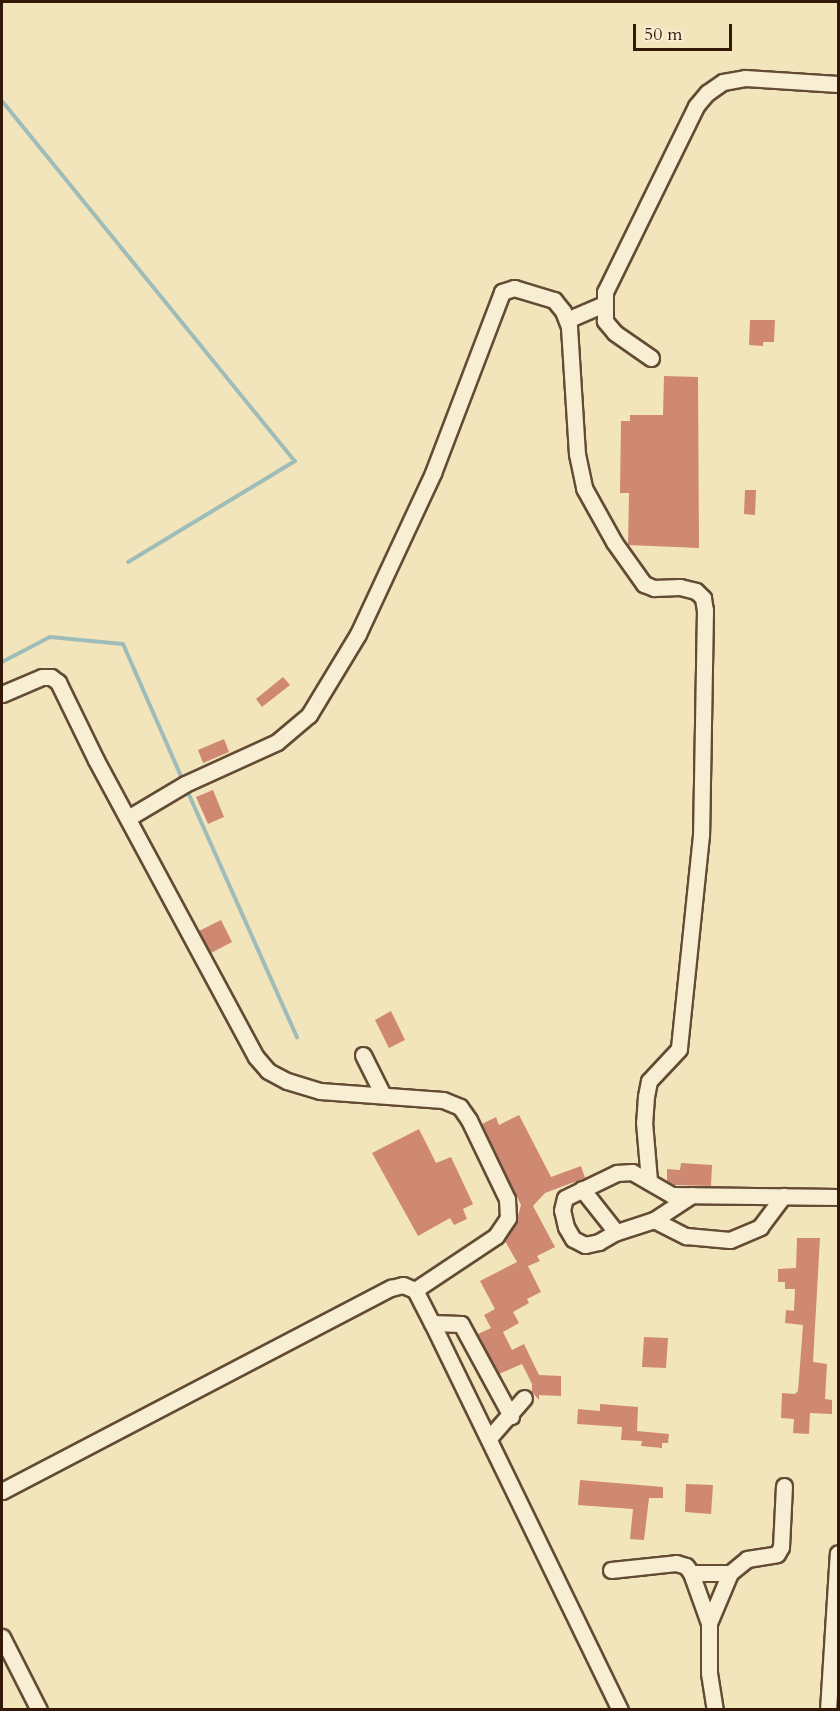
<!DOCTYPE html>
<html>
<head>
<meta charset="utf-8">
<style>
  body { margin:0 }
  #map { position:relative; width:840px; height:1711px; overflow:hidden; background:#f3e5bb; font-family:Cardo,serif }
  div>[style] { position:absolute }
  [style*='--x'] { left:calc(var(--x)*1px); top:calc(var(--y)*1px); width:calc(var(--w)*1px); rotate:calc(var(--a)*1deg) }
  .stream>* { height:4px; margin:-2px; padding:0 2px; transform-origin:2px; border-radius:2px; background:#9ebdb9 }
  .building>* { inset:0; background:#cf8872 }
  .roads { filter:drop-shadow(2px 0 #634b34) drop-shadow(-2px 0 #634b34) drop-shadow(0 2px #634b34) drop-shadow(0 -2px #634b34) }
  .minor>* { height:15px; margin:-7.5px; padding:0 7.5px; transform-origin:7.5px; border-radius:7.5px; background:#f7eed3 }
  span { translate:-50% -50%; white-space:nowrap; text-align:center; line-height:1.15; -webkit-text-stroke:5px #f7eed3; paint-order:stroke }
  .frame { position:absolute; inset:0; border:3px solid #331807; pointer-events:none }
  .scale { position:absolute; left:633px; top:24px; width:99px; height:27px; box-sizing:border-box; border:3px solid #331807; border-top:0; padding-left:8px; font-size:18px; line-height:21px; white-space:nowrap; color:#331807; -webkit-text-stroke:4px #f7eed3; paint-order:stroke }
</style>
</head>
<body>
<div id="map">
  <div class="stream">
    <div style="--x:2;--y:101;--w:464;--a:50.9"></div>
    <div style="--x:295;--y:461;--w:195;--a:148.8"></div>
    <div style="--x:2;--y:662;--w:54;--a:-27.5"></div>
    <div style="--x:50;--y:637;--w:73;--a:5.5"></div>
    <div style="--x:123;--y:644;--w:150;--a:66.3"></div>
    <div style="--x:186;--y:788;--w:273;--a:66"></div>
  </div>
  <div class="building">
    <div style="clip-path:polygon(750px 320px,775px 320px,774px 342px,763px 342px,763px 346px,749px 345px)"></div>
    <div style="clip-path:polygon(664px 376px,698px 377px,699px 548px,628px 545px,629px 493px,620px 493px,621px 421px,630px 421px,630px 415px,663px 415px)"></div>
    <div style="clip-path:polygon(745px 490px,756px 490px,755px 515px,744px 514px)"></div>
    <div style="clip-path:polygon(283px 677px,290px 685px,262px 707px,256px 699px)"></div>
    <div style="clip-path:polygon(224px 739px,229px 752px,203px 763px,198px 750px)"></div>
    <div style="clip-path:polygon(213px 790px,224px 817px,208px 824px,196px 797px)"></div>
    <div style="clip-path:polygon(221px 920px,232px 942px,211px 953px,199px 931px)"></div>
    <div style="clip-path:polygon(391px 1011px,405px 1040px,389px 1048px,375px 1020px)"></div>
    <div style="clip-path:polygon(519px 1115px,551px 1177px,581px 1166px,585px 1178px,545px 1193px,533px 1206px,555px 1247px,537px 1256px,540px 1261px,528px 1266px,541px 1292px,527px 1299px,529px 1303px,513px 1312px,519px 1323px,503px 1332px,512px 1350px,524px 1344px,539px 1375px,561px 1376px,561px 1396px,539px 1395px,539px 1400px,532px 1392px,532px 1384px,522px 1364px,499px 1374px,478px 1334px,491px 1328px,484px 1315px,495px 1309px,480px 1281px,517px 1262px,505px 1241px,516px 1223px,521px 1205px,482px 1124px,496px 1117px,499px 1125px)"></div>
    <div style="clip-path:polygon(419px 1129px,436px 1163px,451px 1157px,473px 1204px,463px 1209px,467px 1219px,454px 1225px,450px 1218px,418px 1236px,372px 1153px)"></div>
    <div style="clip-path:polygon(681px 1163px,712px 1165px,711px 1186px,675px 1185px,667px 1181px,667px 1169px,680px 1170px)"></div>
    <div style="clip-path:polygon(797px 1238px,820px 1238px,813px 1362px,827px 1364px,825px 1399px,832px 1400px,832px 1414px,810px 1413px,809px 1434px,793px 1433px,794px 1419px,781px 1418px,782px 1393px,795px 1394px,798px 1391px,803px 1325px,785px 1323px,786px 1310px,794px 1311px,795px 1289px,785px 1289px,785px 1282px,778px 1282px,778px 1269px,796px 1268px)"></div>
    <div style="clip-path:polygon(644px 1337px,668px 1338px,666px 1368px,642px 1367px)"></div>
    <div style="clip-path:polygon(600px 1404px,638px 1407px,637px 1431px,669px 1434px,668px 1443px,662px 1443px,662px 1448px,641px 1446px,642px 1441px,621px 1440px,622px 1427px,577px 1424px,578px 1409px,600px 1411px)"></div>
    <div style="clip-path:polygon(580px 1480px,663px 1487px,663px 1498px,649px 1498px,644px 1540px,630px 1539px,633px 1509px,578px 1505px)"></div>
    <div style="clip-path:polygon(686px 1484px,713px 1485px,711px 1514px,685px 1512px)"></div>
  </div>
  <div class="roads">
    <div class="minor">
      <div style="--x:567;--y:320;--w:40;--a:-23.4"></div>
      <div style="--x:651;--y:358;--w:44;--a:-145.2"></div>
      <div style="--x:615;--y:333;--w:16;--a:-130"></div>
      <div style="--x:605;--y:321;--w:29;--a:-90"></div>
      <div style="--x:605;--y:292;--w:207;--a:-63.9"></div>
      <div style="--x:696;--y:106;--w:17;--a:-50"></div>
      <div style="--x:707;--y:93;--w:19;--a:-35"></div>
      <div style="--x:723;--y:82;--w:22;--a:-10"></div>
      <div style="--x:745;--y:78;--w:93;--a:3.7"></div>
      <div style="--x:2;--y:694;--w:43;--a:-23"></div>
      <div style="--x:42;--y:677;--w:9;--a:0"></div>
      <div style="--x:51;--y:677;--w:9;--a:36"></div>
      <div style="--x:58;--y:682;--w:87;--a:64"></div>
      <div style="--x:96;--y:760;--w:337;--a:61.7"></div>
      <div style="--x:256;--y:1057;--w:18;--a:49"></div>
      <div style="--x:268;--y:1071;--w:21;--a:28"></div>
      <div style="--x:287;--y:1081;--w:34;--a:17"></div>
      <div style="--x:320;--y:1091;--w:123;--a:4.2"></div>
      <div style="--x:443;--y:1100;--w:18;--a:22"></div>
      <div style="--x:460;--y:1107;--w:16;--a:55"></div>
      <div style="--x:469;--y:1120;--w:88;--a:64.3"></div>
      <div style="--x:507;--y:1199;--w:19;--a:87"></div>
      <div style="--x:508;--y:1218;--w:22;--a:124"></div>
      <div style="--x:496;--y:1236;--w:97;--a:146.3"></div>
      <div style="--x:128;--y:818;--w:66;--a:-30.8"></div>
      <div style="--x:185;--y:784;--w:101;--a:-24.5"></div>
      <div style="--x:277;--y:742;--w:42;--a:-40.2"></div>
      <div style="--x:309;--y:715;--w:95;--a:-58.8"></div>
      <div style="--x:358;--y:634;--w:178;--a:-65"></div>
      <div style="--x:433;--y:473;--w:194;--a:-69.1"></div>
      <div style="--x:502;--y:292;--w:13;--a:-18"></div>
      <div style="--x:514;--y:288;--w:42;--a:16.7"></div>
      <div style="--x:554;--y:300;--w:14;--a:51"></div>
      <div style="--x:563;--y:311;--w:17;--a:69"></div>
      <div style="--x:569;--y:327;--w:127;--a:86.4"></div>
      <div style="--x:577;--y:454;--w:35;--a:78"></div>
      <div style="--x:584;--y:488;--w:62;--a:60.9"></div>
      <div style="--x:614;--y:542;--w:52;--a:54.5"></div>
      <div style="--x:644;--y:584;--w:11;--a:22"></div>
      <div style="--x:654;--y:588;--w:26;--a:-2"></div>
      <div style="--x:680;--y:587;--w:16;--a:14"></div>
      <div style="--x:696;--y:591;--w:10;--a:45"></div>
      <div style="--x:703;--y:598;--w:12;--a:81"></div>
      <div style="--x:705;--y:610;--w:225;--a:91"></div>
      <div style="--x:701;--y:835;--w:215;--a:95.9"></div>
      <div style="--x:679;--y:1049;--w:44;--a:133.2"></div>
      <div style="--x:649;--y:1081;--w:15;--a:101"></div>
      <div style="--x:646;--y:1096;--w:26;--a:94"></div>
      <div style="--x:644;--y:1122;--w:58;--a:85.1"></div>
      <div style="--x:363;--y:1055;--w:45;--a:63.4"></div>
      <div style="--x:582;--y:1189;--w:55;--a:51.7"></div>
      <div style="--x:692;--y:1195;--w:45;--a:146.7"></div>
      <div style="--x:654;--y:1220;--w:40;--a:162"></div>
      <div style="--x:616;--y:1232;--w:20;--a:150"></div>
      <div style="--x:599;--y:1242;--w:14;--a:168"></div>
      <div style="--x:585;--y:1245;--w:13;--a:-153"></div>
      <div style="--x:573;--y:1239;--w:14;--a:-120"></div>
      <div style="--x:566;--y:1227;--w:17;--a:-103"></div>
      <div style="--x:562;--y:1210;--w:12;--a:-76"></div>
      <div style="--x:565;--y:1198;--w:58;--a:-25.7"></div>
      <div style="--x:617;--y:1173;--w:15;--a:-4"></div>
      <div style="--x:632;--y:1172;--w:46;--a:29.9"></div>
      <div style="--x:672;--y:1195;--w:166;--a:0.7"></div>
      <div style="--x:654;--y:1220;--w:36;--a:27"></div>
      <div style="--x:686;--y:1236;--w:44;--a:5.2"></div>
      <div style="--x:730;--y:1240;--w:33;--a:-23"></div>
      <div style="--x:760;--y:1227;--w:39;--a:-53"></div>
      <div style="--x:432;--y:1323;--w:29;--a:2"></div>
      <div style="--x:461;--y:1324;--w:105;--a:61.5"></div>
      <div style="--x:489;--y:1438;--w:53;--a:-48.8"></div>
      <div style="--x:2;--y:1491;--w:439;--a:-27.6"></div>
      <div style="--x:391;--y:1288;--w:12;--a:-14"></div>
      <div style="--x:403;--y:1285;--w:13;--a:23"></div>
      <div style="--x:415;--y:1290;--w:37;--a:63"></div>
      <div style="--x:432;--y:1323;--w:430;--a:64.1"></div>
      <div style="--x:611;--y:1570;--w:65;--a:-6.1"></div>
      <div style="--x:676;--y:1563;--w:10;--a:17"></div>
      <div style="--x:686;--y:1566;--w:9;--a:54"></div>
      <div style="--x:691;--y:1573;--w:53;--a:70.2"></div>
      <div style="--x:709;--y:1623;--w:50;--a:90"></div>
      <div style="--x:709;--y:1673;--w:37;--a:81"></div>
      <div style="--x:691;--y:1573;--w:39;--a:0"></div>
      <div style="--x:730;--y:1573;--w:54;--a:112.8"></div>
      <div style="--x:730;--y:1573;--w:22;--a:-39"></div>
      <div style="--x:747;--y:1559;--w:30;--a:-9"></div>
      <div style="--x:777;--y:1554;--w:8;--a:-60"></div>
      <div style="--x:781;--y:1547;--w:61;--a:-87.2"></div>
      <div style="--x:2;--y:1637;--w:82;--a:63.1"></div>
      <div style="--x:828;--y:1710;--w:157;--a:-86.4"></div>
    </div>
  </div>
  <div class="frame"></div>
  <div class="scale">50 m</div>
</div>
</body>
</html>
